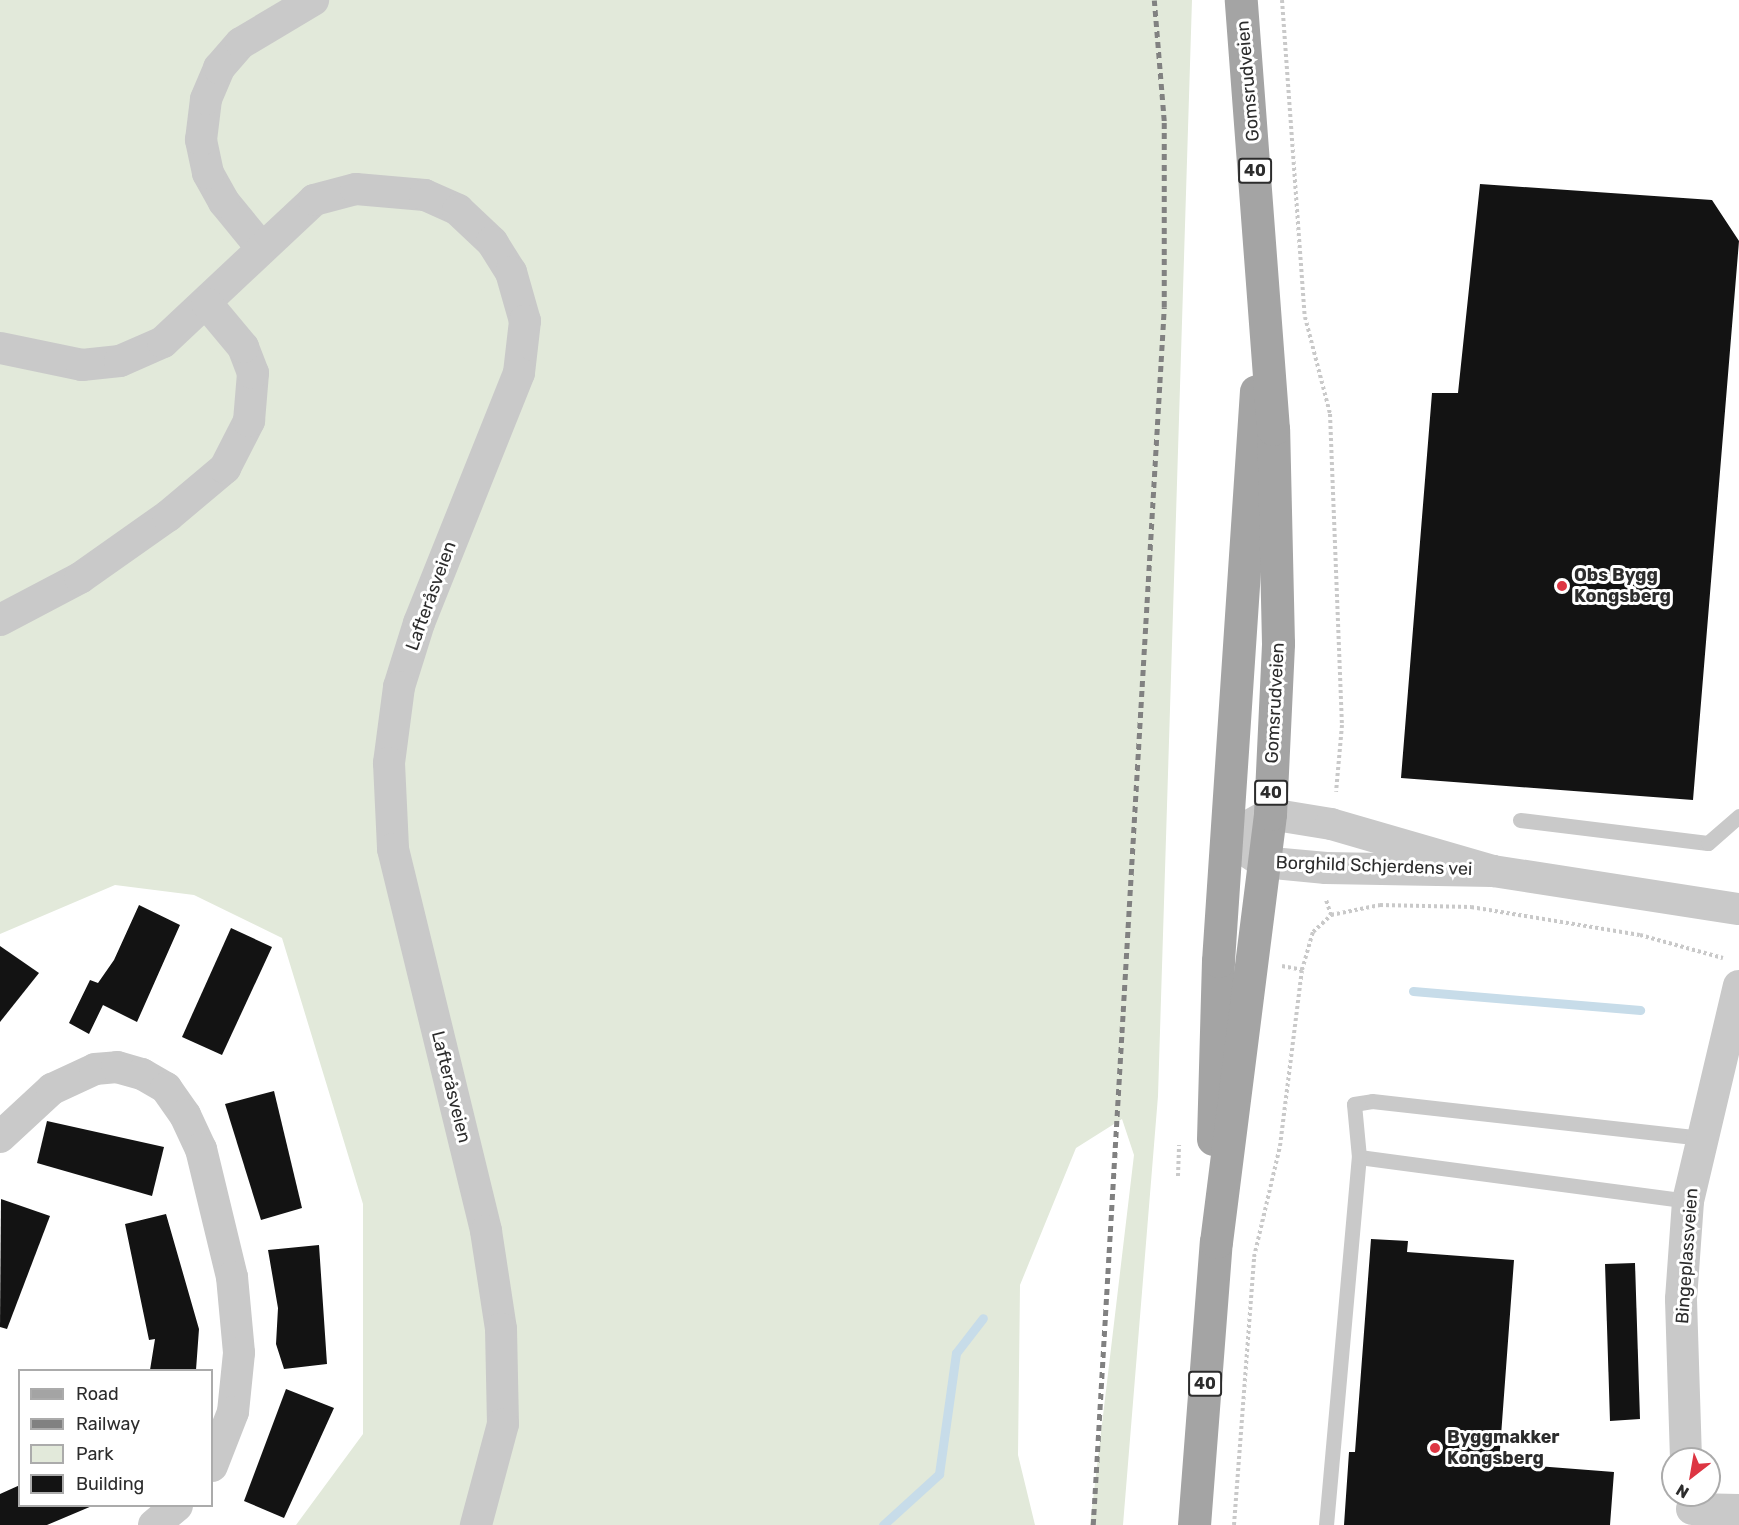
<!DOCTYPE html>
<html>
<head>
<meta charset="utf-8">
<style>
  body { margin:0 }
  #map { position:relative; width:1739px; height:1525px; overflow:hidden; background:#fff; font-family:Rubik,sans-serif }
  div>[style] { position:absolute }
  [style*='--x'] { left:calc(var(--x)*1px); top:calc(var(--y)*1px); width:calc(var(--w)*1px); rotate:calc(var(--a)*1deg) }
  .green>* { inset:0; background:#e2e9da }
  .stream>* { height:9px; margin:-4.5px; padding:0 4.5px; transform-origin:4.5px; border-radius:4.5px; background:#c7dce9 }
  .building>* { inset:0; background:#131313 }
  .path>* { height:4px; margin-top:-2px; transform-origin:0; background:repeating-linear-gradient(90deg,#c9c9c9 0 3px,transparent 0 6px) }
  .lane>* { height:15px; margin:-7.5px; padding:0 7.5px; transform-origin:7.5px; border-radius:7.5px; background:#c9c9c9 }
  .street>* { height:32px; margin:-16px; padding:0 16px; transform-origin:16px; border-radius:16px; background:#c9c9c9 }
  .primary>* { height:33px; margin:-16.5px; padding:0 16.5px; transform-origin:16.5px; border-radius:16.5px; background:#a4a4a4 }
  .rail>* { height:4.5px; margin-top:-2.25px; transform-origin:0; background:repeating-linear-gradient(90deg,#818181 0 6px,transparent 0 10.5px) }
  .dots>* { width:16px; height:16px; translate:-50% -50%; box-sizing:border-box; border:3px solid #fff; border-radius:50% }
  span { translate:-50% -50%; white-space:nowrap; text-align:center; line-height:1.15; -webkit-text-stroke:6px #fff; paint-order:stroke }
  .shield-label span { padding:2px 4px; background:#fff; border:2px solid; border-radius:4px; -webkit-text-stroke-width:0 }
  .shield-label { font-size:16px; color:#2c2c2c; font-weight:700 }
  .street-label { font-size:18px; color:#2c2c2c }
  .poi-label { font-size:18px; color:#2c2c2c; font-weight:700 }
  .left { translate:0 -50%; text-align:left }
  .legend { position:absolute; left:18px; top:1369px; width:195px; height:138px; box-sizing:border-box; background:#fff; border:2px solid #ababab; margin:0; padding:8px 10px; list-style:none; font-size:18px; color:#2c2c2c }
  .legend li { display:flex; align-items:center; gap:12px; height:30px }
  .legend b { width:30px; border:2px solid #ababab }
  .north { position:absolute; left:1661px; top:1447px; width:60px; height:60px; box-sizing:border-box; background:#fff; border:2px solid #ababab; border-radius:50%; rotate:211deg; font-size:16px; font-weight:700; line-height:24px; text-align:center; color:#2c2c2c }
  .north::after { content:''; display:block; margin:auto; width:21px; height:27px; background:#dd3542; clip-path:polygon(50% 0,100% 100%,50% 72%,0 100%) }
</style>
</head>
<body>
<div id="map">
  <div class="green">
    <div style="clip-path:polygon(0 0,1192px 0,1158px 1096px,1123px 1525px,1090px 1525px,1134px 1155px,1122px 1119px,1076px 1148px,1020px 1285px,1018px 1455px,1035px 1525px,296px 1525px,363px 1434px,363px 1204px,282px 938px,194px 895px,115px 885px,0 934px)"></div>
  </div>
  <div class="stream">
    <div style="--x:1413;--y:991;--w:228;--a:4.8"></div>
    <div style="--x:883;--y:1525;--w:76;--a:-42.3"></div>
    <div style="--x:939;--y:1474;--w:122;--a:-82"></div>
    <div style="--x:956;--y:1353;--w:44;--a:-52.4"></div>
  </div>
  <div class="building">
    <div style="clip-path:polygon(1480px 184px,1712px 200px,1739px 241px,1693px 800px,1401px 778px,1432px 393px,1458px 393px)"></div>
    <div style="clip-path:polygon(139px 905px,180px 925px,137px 1022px,103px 1005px,89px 1034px,69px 1023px,90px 980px,98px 983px,114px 960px)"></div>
    <div style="clip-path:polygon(231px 928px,272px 947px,222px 1055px,182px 1037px)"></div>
    <div style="clip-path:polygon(0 946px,39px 973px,0 1022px)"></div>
    <div style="clip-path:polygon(274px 1091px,302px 1208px,261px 1220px,225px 1104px)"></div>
    <div style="clip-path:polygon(47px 1121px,164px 1147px,152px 1196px,37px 1163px)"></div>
    <div style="clip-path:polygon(1px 1199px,50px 1216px,7px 1329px,0 1327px)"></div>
    <div style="clip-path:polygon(166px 1214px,199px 1329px,196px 1370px,150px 1370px,155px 1339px,149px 1340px,125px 1224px)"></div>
    <div style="clip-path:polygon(1371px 1239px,1408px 1241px,1407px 1252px,1514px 1260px,1499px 1463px,1614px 1472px,1610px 1525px,1344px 1525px,1349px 1452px,1355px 1452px)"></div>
    <div style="clip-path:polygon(319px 1245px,327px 1364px,284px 1369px,276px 1344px,278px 1308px,268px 1250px)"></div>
    <div style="clip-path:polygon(1635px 1263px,1640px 1419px,1610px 1421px,1605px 1264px)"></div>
    <div style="clip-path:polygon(286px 1389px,334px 1408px,284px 1518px,244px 1501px)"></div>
    <div style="clip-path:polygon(20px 1485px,20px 1506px,92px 1506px,47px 1525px,0 1525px,0 1494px)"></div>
  </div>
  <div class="path">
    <div style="--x:1282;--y:0;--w:318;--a:85.9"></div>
    <div style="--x:1305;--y:317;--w:100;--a:75.5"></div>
    <div style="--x:1330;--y:414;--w:311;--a:87.8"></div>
    <div style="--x:1342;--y:725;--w:67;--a:95.1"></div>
    <div style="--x:1331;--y:915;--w:50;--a:-11.5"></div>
    <div style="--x:1380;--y:905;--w:91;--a:1.3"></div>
    <div style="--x:1471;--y:907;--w:171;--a:9.4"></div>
    <div style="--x:1640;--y:935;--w:86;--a:15.5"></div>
    <div style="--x:1282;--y:966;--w:20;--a:11"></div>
    <div style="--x:1178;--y:1176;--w:31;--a:-88"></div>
    <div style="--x:1234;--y:1525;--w:269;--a:-85.7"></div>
    <div style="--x:1254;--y:1257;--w:114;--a:-76.8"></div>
    <div style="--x:1280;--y:1146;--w:177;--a:-82.9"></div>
    <div style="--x:1302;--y:970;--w:40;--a:-74"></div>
    <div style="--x:1313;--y:932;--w:25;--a:-43"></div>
    <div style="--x:1331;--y:915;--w:16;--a:-108"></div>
  </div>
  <div class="lane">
    <div style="--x:1520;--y:820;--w:189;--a:7"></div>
    <div style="--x:1708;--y:843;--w:41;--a:-41.1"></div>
    <div style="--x:1359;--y:1157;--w:332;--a:7.6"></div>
    <div style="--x:1326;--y:1525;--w:369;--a:-84.9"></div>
    <div style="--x:1359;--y:1157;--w:53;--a:-95.4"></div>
    <div style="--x:1354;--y:1104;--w:18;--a:-9"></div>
    <div style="--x:1372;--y:1101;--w:330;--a:6.4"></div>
  </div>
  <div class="street">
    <div style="--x:260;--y:246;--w:57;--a:-129.3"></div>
    <div style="--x:224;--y:202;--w:33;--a:-119"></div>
    <div style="--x:208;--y:173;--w:34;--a:-102"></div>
    <div style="--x:201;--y:140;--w:41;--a:-83"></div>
    <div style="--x:206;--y:99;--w:34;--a:-67"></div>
    <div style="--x:219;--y:68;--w:33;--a:-49"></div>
    <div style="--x:241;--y:43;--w:84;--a:-30.8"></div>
    <div style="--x:0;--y:348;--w:84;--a:11.7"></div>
    <div style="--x:82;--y:365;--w:38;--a:-6"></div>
    <div style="--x:120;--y:361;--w:47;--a:-23.8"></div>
    <div style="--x:163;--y:342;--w:207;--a:-43.2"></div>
    <div style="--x:314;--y:200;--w:43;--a:-14.7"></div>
    <div style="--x:356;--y:189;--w:69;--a:5"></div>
    <div style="--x:425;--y:195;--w:36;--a:24"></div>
    <div style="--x:458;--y:210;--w:47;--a:43.3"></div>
    <div style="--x:492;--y:242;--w:36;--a:58"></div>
    <div style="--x:511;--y:272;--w:51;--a:74.1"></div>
    <div style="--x:525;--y:321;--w:52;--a:96.6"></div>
    <div style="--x:519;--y:373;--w:269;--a:111.8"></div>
    <div style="--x:419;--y:623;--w:67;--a:107.4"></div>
    <div style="--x:399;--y:687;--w:77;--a:97.5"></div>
    <div style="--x:389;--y:763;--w:86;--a:87.3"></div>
    <div style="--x:393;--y:849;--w:393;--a:76.3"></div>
    <div style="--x:486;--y:1231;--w:99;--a:81.3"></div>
    <div style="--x:501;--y:1329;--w:95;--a:88.8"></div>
    <div style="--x:503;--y:1424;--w:105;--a:105"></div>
    <div style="--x:0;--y:620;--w:90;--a:-27.7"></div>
    <div style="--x:80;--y:578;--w:108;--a:-35.2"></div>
    <div style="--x:168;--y:516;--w:75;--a:-40.1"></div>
    <div style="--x:225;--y:468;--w:53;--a:-62.9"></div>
    <div style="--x:249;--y:421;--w:48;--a:-85.2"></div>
    <div style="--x:253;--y:373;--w:28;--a:-111"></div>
    <div style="--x:243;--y:347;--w:56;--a:-129.9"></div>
    <div style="--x:1493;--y:871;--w:167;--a:-179"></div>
    <div style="--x:1326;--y:868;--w:63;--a:-174.6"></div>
    <div style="--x:1263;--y:862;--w:43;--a:-146.3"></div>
    <div style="--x:1227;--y:838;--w:49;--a:-29.2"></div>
    <div style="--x:1270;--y:814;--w:62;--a:9.3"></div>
    <div style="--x:1331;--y:824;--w:169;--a:16.2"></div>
    <div style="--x:1493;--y:871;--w:249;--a:8.8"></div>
    <div style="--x:0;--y:1137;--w:71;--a:-42.7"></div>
    <div style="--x:52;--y:1089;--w:47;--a:-24.9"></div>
    <div style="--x:95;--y:1069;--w:22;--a:-5"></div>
    <div style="--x:117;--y:1067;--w:26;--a:16"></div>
    <div style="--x:142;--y:1074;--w:28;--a:30"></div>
    <div style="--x:166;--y:1088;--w:33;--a:55"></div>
    <div style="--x:185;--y:1115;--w:38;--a:65"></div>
    <div style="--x:201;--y:1149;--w:132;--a:76.4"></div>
    <div style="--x:232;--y:1277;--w:76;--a:84.7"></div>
    <div style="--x:239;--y:1353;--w:59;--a:95.8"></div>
    <div style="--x:233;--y:1412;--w:58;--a:111.3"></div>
    <div style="--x:1686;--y:1459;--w:160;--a:-91.8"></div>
    <div style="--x:1681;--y:1299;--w:98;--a:-85.9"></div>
    <div style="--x:1688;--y:1201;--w:221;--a:-76.7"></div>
    <div style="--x:1692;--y:1509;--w:47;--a:1.2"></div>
    <div style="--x:154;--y:1525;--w:30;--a:-40"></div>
  </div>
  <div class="primary">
    <div style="--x:1213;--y:1139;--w:178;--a:-88.4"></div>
    <div style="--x:1218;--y:961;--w:571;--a:-86.19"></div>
    <div style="--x:1194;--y:1525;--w:284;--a:-85.6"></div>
    <div style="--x:1216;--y:1242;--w:431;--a:-82.8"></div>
    <div style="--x:1270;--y:814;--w:171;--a:-87.3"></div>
    <div style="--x:1278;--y:643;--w:214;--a:-91.3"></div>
    <div style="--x:1273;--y:429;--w:430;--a:-94.3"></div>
  </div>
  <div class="rail">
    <div style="--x:1093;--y:1525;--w:1220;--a:-86.66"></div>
    <div style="--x:1164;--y:307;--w:186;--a:-90"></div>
    <div style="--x:1164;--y:121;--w:121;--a:-94.7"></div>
  </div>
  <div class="dots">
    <div style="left:1562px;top:586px;background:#dd3542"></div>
    <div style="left:1435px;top:1448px;background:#dd3542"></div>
  </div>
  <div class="shield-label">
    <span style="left:1255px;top:171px">40</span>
    <span style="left:1271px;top:793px">40</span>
    <span style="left:1205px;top:1384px">40</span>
  </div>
  <div class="street-label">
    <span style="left:1248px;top:81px;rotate:-95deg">Gomsrudveien</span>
    <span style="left:431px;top:596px;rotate:-70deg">Lafteråsveien</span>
    <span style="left:1275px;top:703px;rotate:-87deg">Gomsrudveien</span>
    <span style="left:1374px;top:866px;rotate:2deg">Borghild Schjerdens vei</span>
    <span style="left:451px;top:1087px;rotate:76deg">Lafteråsveien</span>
    <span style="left:1687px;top:1256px;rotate:-86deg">Bingeplassveien</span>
  </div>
  <div class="poi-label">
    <span class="left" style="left:1574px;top:586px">Obs Bygg<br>Kongsberg</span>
    <span class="left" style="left:1447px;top:1448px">Byggmakker<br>Kongsberg</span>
  </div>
  <ul class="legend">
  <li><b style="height:8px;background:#a4a4a4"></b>Road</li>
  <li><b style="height:8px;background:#818181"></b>Railway</li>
  <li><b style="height:16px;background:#e2e9da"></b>Park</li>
  <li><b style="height:16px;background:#131313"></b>Building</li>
  </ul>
  <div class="north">N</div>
</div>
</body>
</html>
